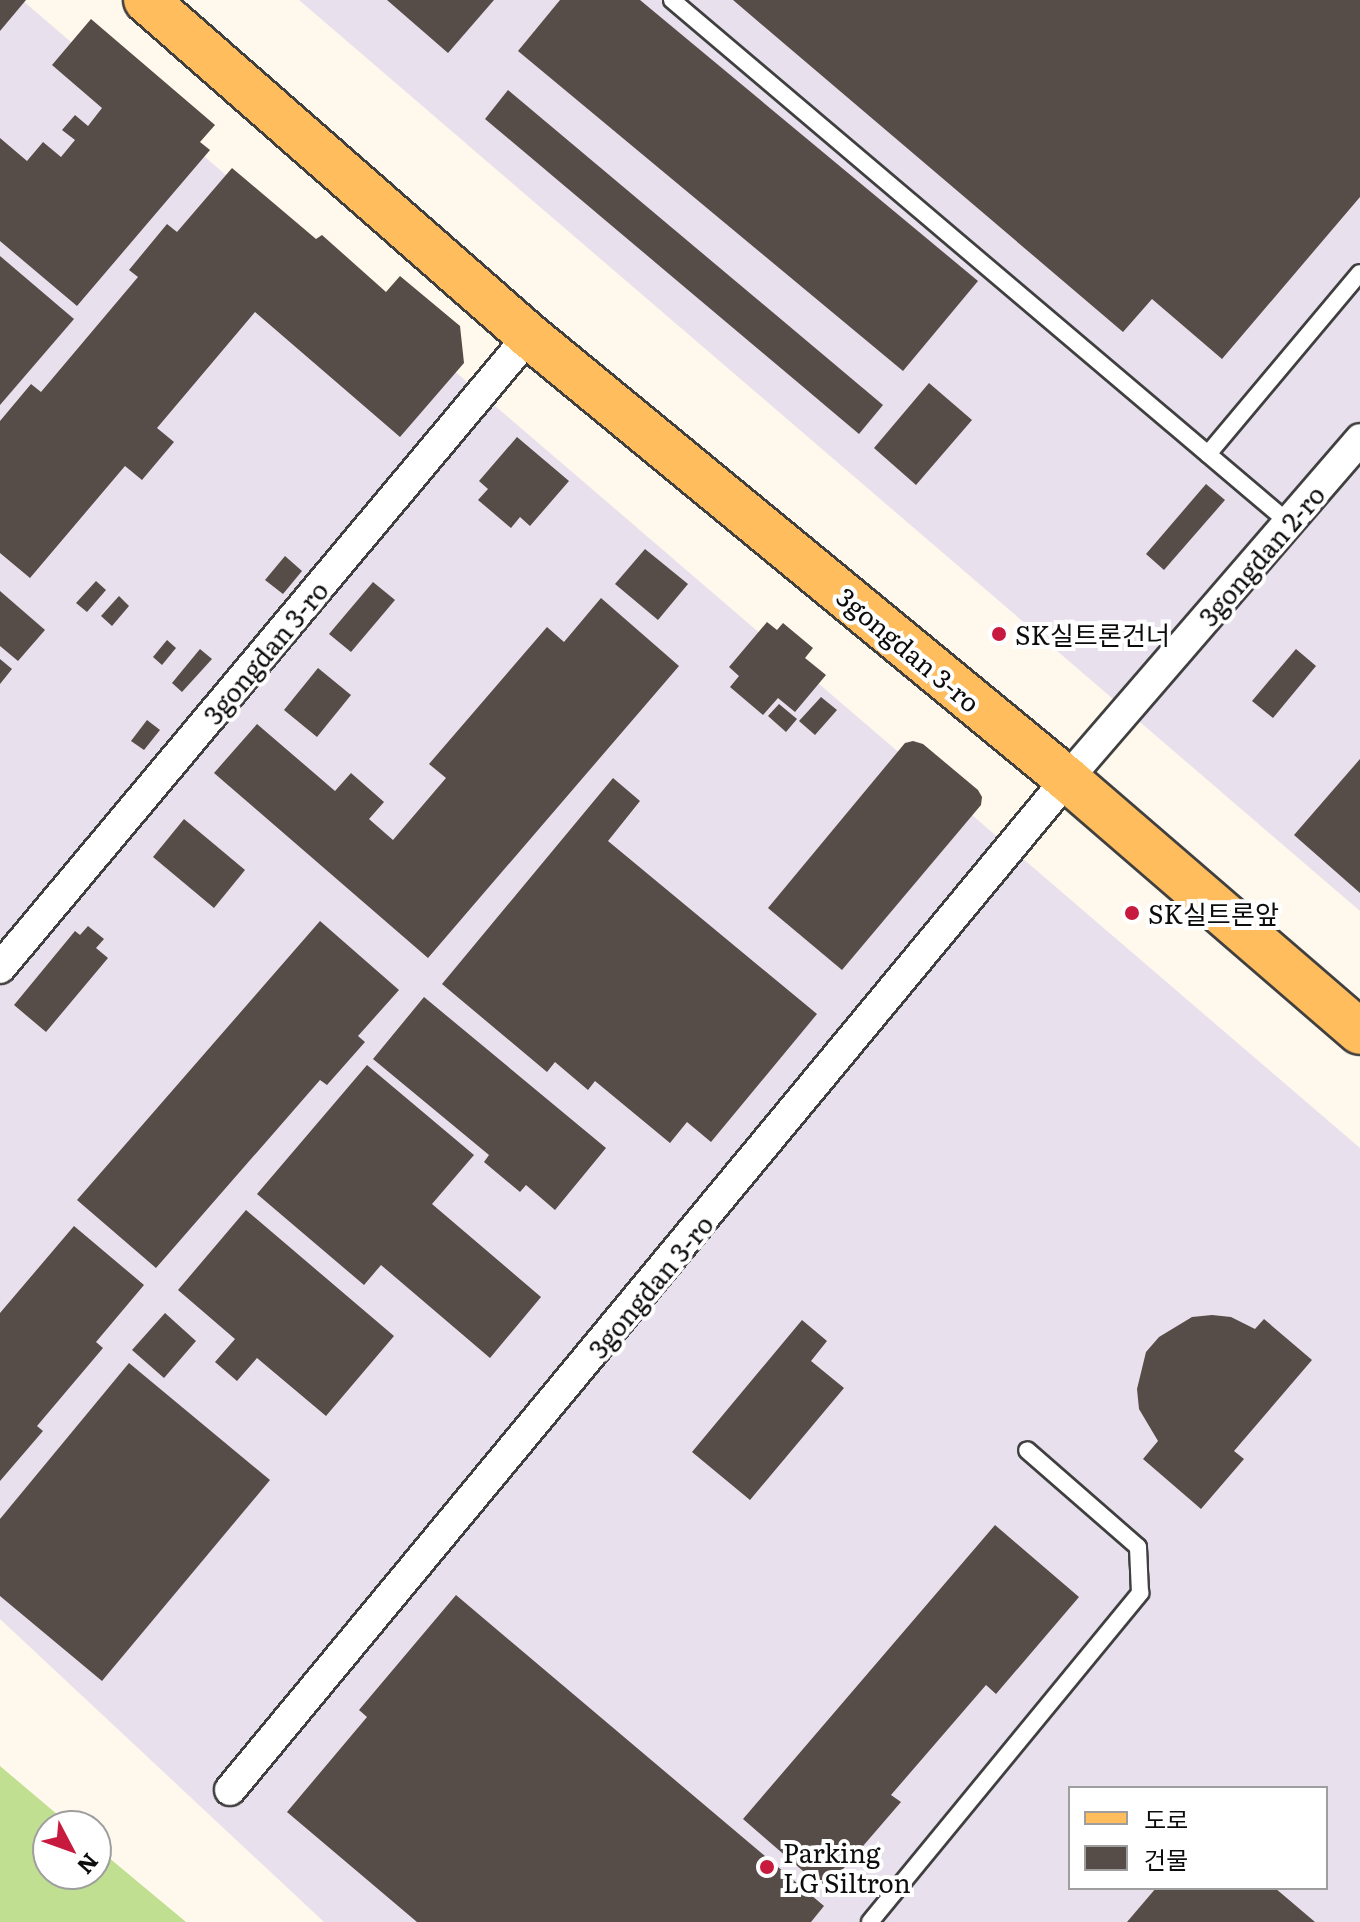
<!DOCTYPE html>
<html>
<head>
<meta charset="utf-8">
<style>
  body { margin:0 }
  #map { position:relative; width:1360px; height:1922px; overflow:hidden; background:#fff8ed; font-family:Literata,"Noto Sans KR",serif }
  div>[style] { position:absolute }
  [style*='--x'] { left:calc(var(--x)*1px); top:calc(var(--y)*1px); width:calc(var(--w)*1px); rotate:calc(var(--a)*1deg) }
  .industrial>* { inset:0; background:#e9e0ed }
  .forest>* { inset:0; background:#c1df91 }
  .building>* { inset:0; background:#564c48 }
  .roads { filter:drop-shadow(2px 0 #404040) drop-shadow(-2px 0 #404040) drop-shadow(0 2px #404040) drop-shadow(0 -2px #404040) }
  .service>* { height:16px; margin:-8px; padding:0 8px; transform-origin:8px; border-radius:8px; background:#fff }
  .minor>* { height:30px; margin:-15px; padding:0 15px; transform-origin:15px; border-radius:15px; background:#fff }
  .primary>* { height:44px; margin:-22px; padding:0 22px; transform-origin:22px; border-radius:22px; background:#ffbd5d }
  .dots>* { width:22px; height:22px; translate:-50% -50%; box-sizing:border-box; border:4px solid #fff; border-radius:50% }
  span { translate:-50% -50%; white-space:nowrap; text-align:center; line-height:1.15; -webkit-text-stroke:8px #fff; paint-order:stroke }
  .street-label { font-size:26px; color:#0d0d0d }
  .poi-label { font-size:26px; color:#0d0d0d }
  .left { translate:0 -50%; text-align:left }
  .legend { position:absolute; left:1068px; top:1786px; width:260px; height:104px; box-sizing:border-box; background:#fff; border:2px solid #9e9e9e; margin:0; padding:10px 14px; list-style:none; font-size:24px; color:#0d0d0d }
  .legend li { display:flex; align-items:center; gap:16px; height:40px }
  .legend b { width:40px; border:2px solid #9e9e9e }
  .north { position:absolute; left:32px; top:1810px; width:80px; height:80px; box-sizing:border-box; background:#fff; border:2px solid #9e9e9e; border-radius:50%; rotate:131deg; font-size:22px; font-weight:700; line-height:32px; text-align:center; color:#0d0d0d }
  .north::after { content:''; display:block; margin:auto; width:28px; height:36px; background:#c81a3e; clip-path:polygon(50% 0,100% 100%,50% 72%,0 100%) }
</style>
</head>
<body>
<div id="map">
  <div class="industrial">
    <div style="clip-path:polygon(evenodd,0 0,22px 0,1360px 1148px,1360px 1922px,324px 1922px,0 1619px,0 0,1070px 1788px,1326px 1788px,1326px 1888px,1070px 1888px,1070px 1788px)"></div>
    <div style="clip-path:polygon(299px 0,1360px 0,1360px 911px)"></div>
  </div>
  <div class="forest">
    <div style="clip-path:polygon(0 1766px,71px 1826px,48px 1826px,48px 1874px,96px 1874px,96px 1847px,186px 1922px,0 1922px)"></div>
  </div>
  <div class="building">
    <div style="clip-path:polygon(0 0,26px 0,0 31px)"></div>
    <div style="clip-path:polygon(387px 0,494px 0,448px 53px)"></div>
    <div style="clip-path:polygon(560px 0,640px 0,978px 281px,903px 371px,518px 51px)"></div>
    <div style="clip-path:polygon(733px 0,1360px 0,1360px 197px,1222px 359px,1152px 299px,1123px 332px)"></div>
    <div style="clip-path:polygon(91px 19px,215px 125px,200px 142px,210px 150px,77px 306px,0 241px,0 138px,27px 161px,43px 142px,61px 157px,75px 140px,62px 130px,75px 115px,88px 126px,102px 108px,52px 65px)"></div>
    <div style="clip-path:polygon(508px 90px,883px 405px,859px 434px,485px 119px)"></div>
    <div style="clip-path:polygon(232px 168px,316px 239px,322px 235px,386px 292px,400px 276px,460px 326px,464px 363px,400px 437px,255px 312px,157px 428px,174px 442px,142px 480px,125px 466px,30px 578px,0 553px,0 421px,31px 384px,41px 392px,138px 277px,129px 270px,167px 224px,177px 232px)"></div>
    <div style="clip-path:polygon(0 256px,74px 319px,0 405px)"></div>
    <div style="clip-path:polygon(929px 383px,972px 420px,916px 485px,874px 448px)"></div>
    <div style="clip-path:polygon(517px 437px,569px 481px,530px 526px,520px 517px,511px 528px,478px 500px,488px 489px,479px 481px)"></div>
    <div style="clip-path:polygon(1206px 484px,1225px 500px,1164px 570px,1146px 554px)"></div>
    <div style="clip-path:polygon(645px 549px,688px 584px,658px 620px,615px 584px)"></div>
    <div style="clip-path:polygon(285px 556px,302px 571px,283px 594px,265px 580px)"></div>
    <div style="clip-path:polygon(96px 581px,106px 590px,87px 612px,76px 603px)"></div>
    <div style="clip-path:polygon(373px 582px,395px 600px,351px 652px,329px 634px)"></div>
    <div style="clip-path:polygon(0 591px,45px 630px,18px 661px,0 646px)"></div>
    <div style="clip-path:polygon(119px 596px,129px 606px,112px 626px,101px 616px)"></div>
    <div style="clip-path:polygon(601px 598px,679px 666px,428px 958px,214px 773px,257px 724px,335px 791px,351px 773px,384px 802px,369px 819px,393px 840px,446px 778px,429px 764px,547px 627px,564px 642px)"></div>
    <div style="clip-path:polygon(767px 622px,777px 630px,783px 623px,813px 648px,805px 658px,826px 675px,795px 712px,778px 698px,763px 715px,730px 687px,739px 676px,729px 667px)"></div>
    <div style="clip-path:polygon(167px 640px,176px 648px,162px 665px,153px 657px)"></div>
    <div style="clip-path:polygon(200px 649px,212px 659px,182px 692px,172px 683px)"></div>
    <div style="clip-path:polygon(1296px 649px,1316px 666px,1273px 718px,1252px 701px)"></div>
    <div style="clip-path:polygon(0 659px,12px 669px,0 684px)"></div>
    <div style="clip-path:polygon(318px 668px,351px 695px,317px 737px,284px 710px)"></div>
    <div style="clip-path:polygon(821px 697px,837px 710px,815px 735px,799px 721px)"></div>
    <div style="clip-path:polygon(779px 704px,797px 719px,786px 732px,768px 716px)"></div>
    <div style="clip-path:polygon(147px 720px,160px 730px,144px 750px,131px 741px)"></div>
    <div style="clip-path:polygon(913px 741px,923px 744px,978px 790px,982px 797px,981px 805px,842px 970px,768px 908px,905px 743px)"></div>
    <div style="clip-path:polygon(1360px 759px,1360px 893px,1294px 835px)"></div>
    <div style="clip-path:polygon(613px 778px,640px 801px,608px 841px,817px 1014px,711px 1142px,687px 1122px,670px 1143px,595px 1081px,588px 1090px,555px 1062px,547px 1072px,442px 984px)"></div>
    <div style="clip-path:polygon(184px 819px,245px 870px,214px 908px,153px 857px)"></div>
    <div style="clip-path:polygon(320px 921px,399px 990px,358px 1036px,365px 1042px,327px 1085px,320px 1080px,156px 1268px,77px 1200px)"></div>
    <div style="clip-path:polygon(88px 926px,104px 939px,96px 948px,108px 958px,46px 1032px,14px 1005px,75px 931px,80px 935px)"></div>
    <div style="clip-path:polygon(424px 997px,606px 1148px,555px 1210px,526px 1185px,520px 1192px,484px 1162px,489px 1155px,373px 1059px)"></div>
    <div style="clip-path:polygon(367px 1065px,474px 1155px,432px 1204px,541px 1297px,490px 1358px,381px 1265px,364px 1285px,257px 1194px)"></div>
    <div style="clip-path:polygon(246px 1210px,394px 1336px,326px 1416px,257px 1358px,237px 1381px,215px 1362px,235px 1339px,178px 1290px)"></div>
    <div style="clip-path:polygon(74px 1226px,144px 1285px,96px 1342px,103px 1348px,37px 1426px,43px 1431px,0 1481px,0 1313px)"></div>
    <div style="clip-path:polygon(165px 1313px,196px 1341px,164px 1378px,132px 1350px)"></div>
    <div style="clip-path:polygon(1212px 1315px,1231px 1317px,1255px 1329px,1264px 1319px,1312px 1360px,1234px 1451px,1244px 1459px,1201px 1509px,1143px 1459px,1158px 1441px,1139px 1409px,1137px 1389px,1146px 1352px,1159px 1337px,1192px 1317px)"></div>
    <div style="clip-path:polygon(802px 1320px,827px 1341px,811px 1361px,844px 1388px,750px 1500px,692px 1452px)"></div>
    <div style="clip-path:polygon(129px 1363px,270px 1480px,102px 1681px,0 1596px,0 1519px)"></div>
    <div style="clip-path:polygon(995px 1525px,1079px 1597px,996px 1694px,986px 1685px,891px 1795px,901px 1802px,825px 1890px,743px 1819px)"></div>
    <div style="clip-path:polygon(456px 1595px,824px 1906px,811px 1922px,417px 1922px,287px 1812px,367px 1717px,359px 1710px)"></div>
    <div style="clip-path:polygon(1156px 1888px,1275px 1888px,1315px 1922px,1127px 1922px)"></div>
  </div>
  <div class="roads">
    <div class="service">
      <div style="--x:672;--y:0;--w:807;--a:40.28"></div>
      <div style="--x:1208;--y:454;--w:236;--a:-50"></div>
      <div style="--x:870;--y:1922;--w:426;--a:-50.6"></div>
      <div style="--x:1140;--y:1593;--w:46;--a:-92.5"></div>
      <div style="--x:1138;--y:1547;--w:147;--a:-138.9"></div>
    </div>
    <div class="minor">
      <div style="--x:0;--y:968;--w:824;--a:-50.07"></div>
      <div style="--x:230;--y:1790;--w:1313;--a:-50.38"></div>
      <div style="--x:1067;--y:779;--w:449;--a:-49.2"></div>
    </div>
    <div class="primary">
      <div style="--x:146;--y:0;--w:509;--a:41.26"></div>
      <div style="--x:529;--y:336;--w:697;--a:39.47"></div>
      <div style="--x:1067;--y:779;--w:387;--a:40.8"></div>
    </div>
  </div>
  <div class="dots">
    <div style="left:999px;top:634px;background:#c81a3e"></div>
    <div style="left:1132px;top:913px;background:#c81a3e"></div>
    <div style="left:767px;top:1867px;background:#c81a3e"></div>
  </div>
  <div class="street-label">
    <span style="left:1261px;top:555px;rotate:-49deg">3gongdan 2-ro</span>
    <span style="left:909px;top:649px;rotate:40deg">3gongdan 3-ro</span>
    <span style="left:265px;top:652px;rotate:-50deg">3gongdan 3-ro</span>
    <span style="left:650px;top:1286px;rotate:-50deg">3gongdan 3-ro</span>
  </div>
  <div class="poi-label">
    <span class="left" style="left:1015px;top:634px">SK실트론건너</span>
    <span class="left" style="left:1148px;top:913px">SK실트론앞</span>
    <span class="left" style="left:783px;top:1867px">Parking<br>LG Siltron</span>
  </div>
  <ul class="legend">
  <li><b style="height:10px;background:#ffbd5d"></b>도로</li>
  <li><b style="height:22px;background:#564c48"></b>건물</li>
  </ul>
  <div class="north">N</div>
</div>
</body>
</html>
